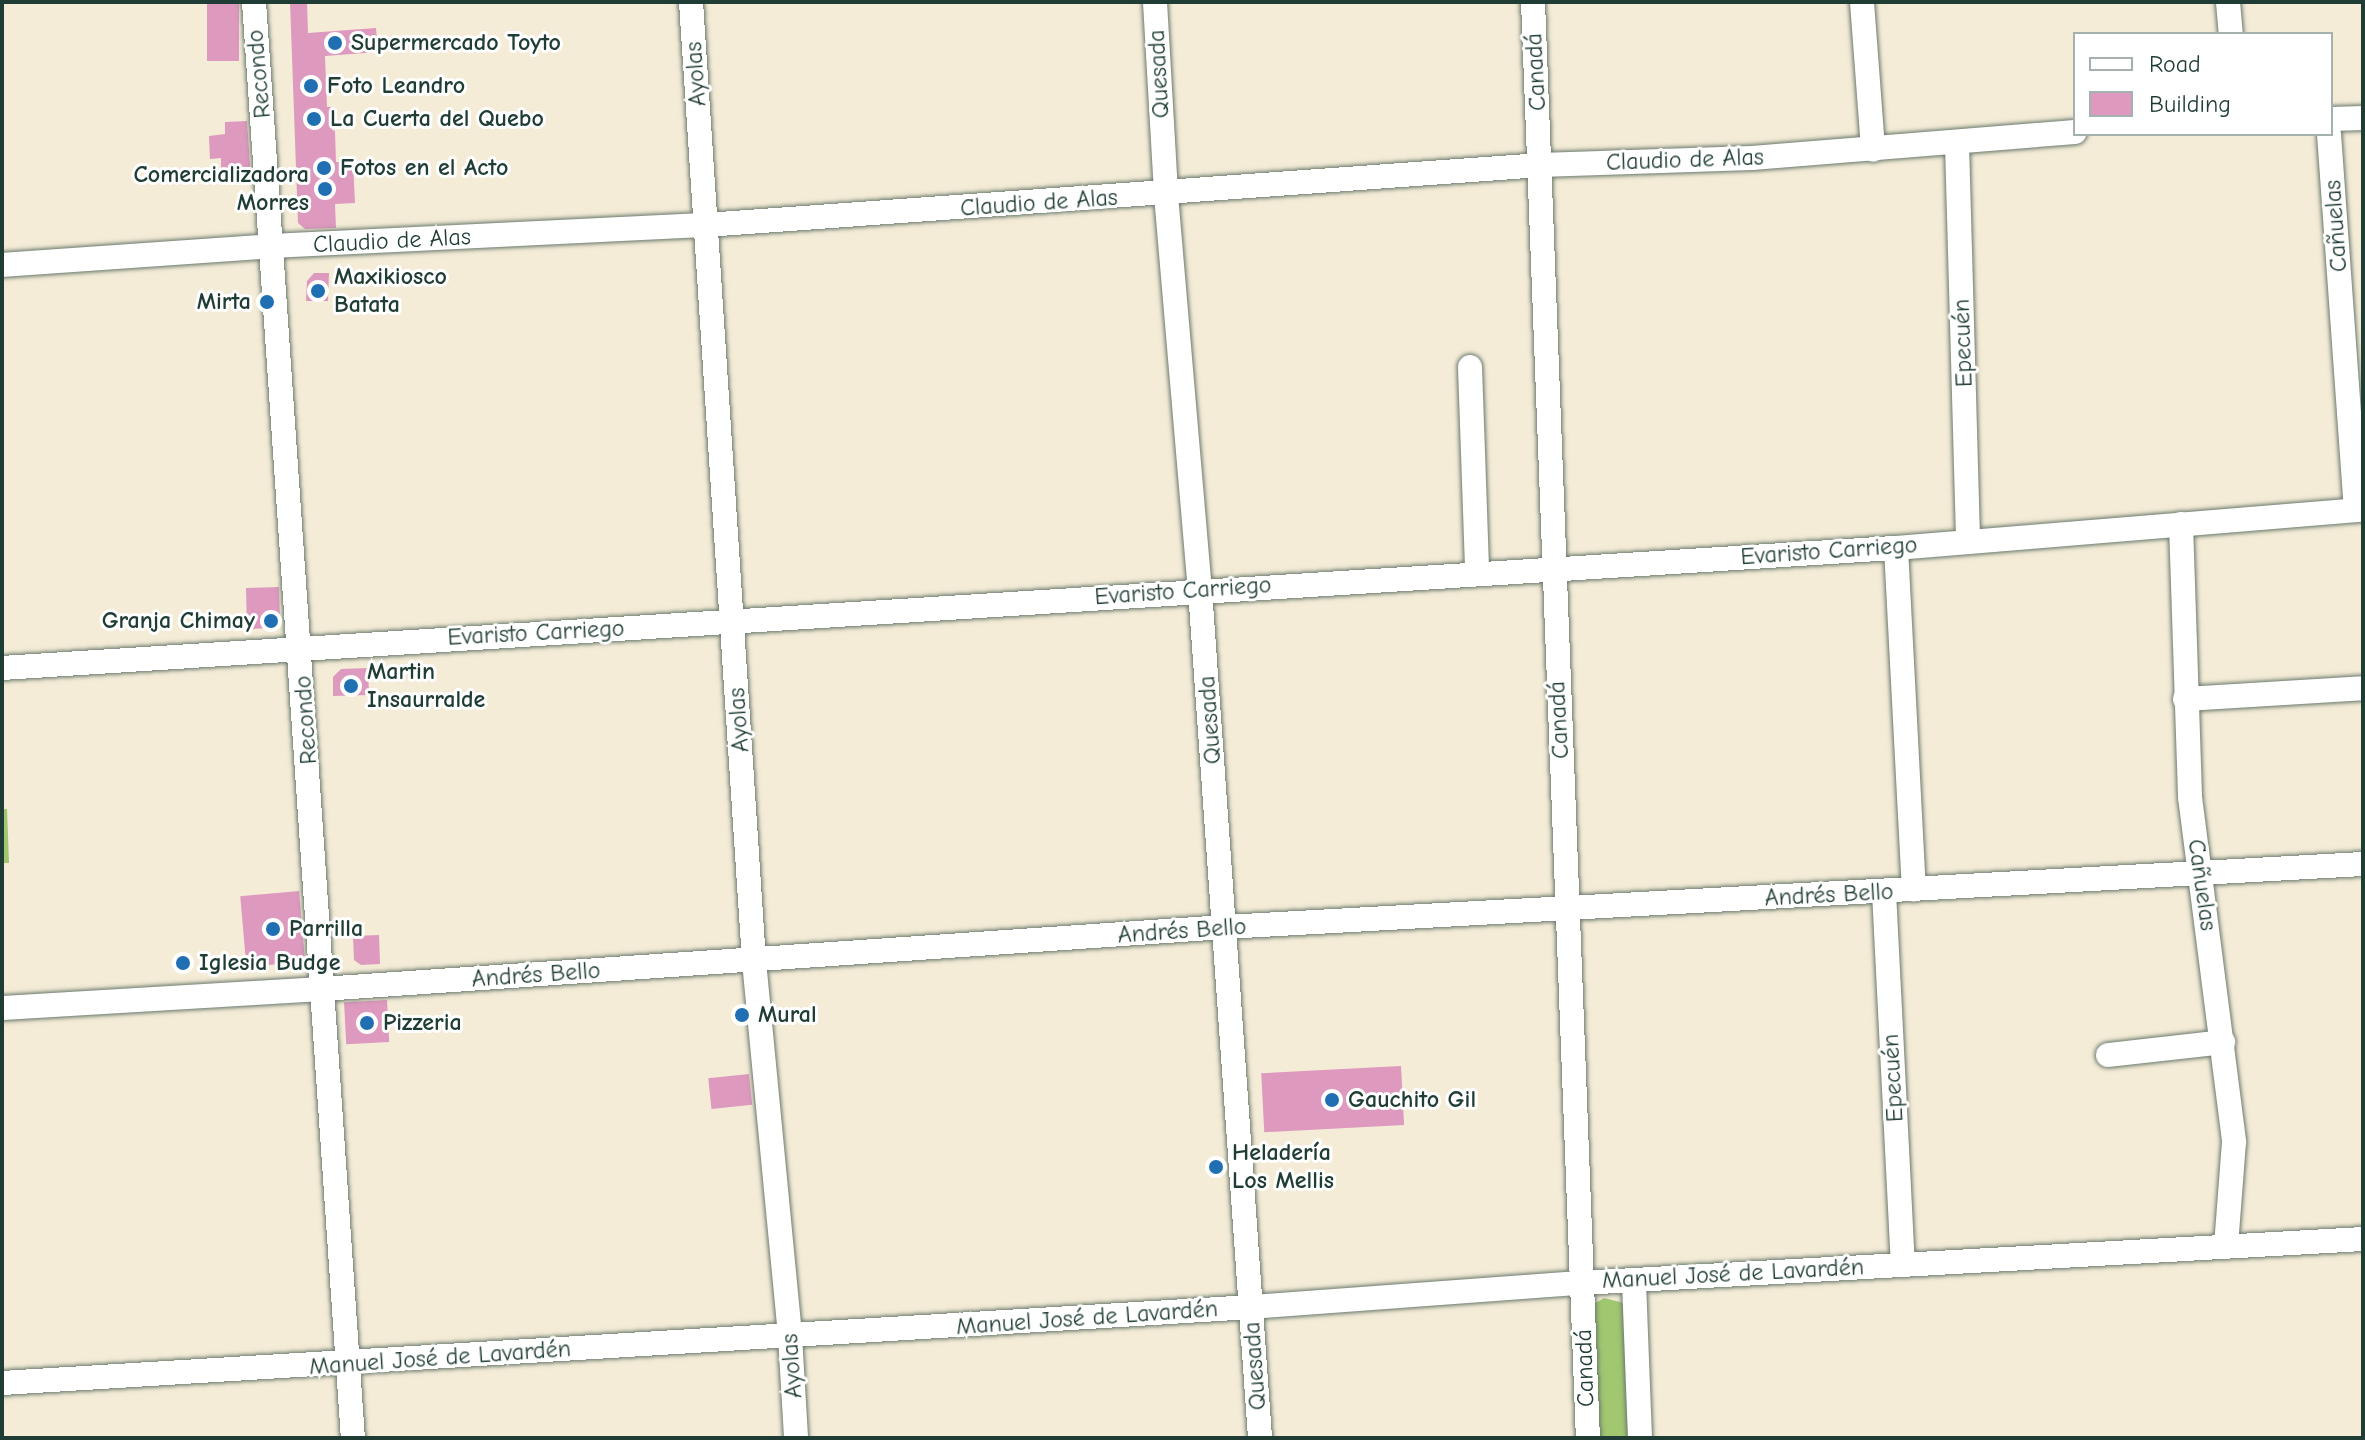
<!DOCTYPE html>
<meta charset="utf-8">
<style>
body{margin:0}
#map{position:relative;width:2365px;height:1440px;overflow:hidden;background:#f4ecd7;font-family:"Comic Neue",sans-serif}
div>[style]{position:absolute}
.green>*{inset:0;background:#a1c771}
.building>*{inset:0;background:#dd99be;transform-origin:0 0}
.roads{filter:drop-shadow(0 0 2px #6a7a6d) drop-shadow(0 0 2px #6a7a6d)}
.minor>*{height:24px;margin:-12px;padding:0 12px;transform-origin:12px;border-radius:12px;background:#fff}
.dots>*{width:22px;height:22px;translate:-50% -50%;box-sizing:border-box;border:4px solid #fff;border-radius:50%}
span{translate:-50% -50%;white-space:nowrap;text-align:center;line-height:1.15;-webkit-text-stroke:6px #fff;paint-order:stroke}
.poi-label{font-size:24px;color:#1f3d34;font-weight:700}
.left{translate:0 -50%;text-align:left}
.right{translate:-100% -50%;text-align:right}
.street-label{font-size:24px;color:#1f3d34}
.frame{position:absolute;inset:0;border:4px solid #1f3d34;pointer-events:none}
.legend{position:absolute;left:2073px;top:32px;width:260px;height:104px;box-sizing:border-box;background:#fff;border:2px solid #a5b1ae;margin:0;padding:10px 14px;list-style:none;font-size:24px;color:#1f3d34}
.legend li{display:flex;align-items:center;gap:16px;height:40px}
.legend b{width:40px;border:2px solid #a5b1ae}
</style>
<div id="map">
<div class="green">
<div style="clip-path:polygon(2px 809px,7px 809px,9px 863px,2px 863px)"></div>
<div style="clip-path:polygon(1604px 1298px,1624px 1303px,1631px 1438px,1599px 1438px,1594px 1304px)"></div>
</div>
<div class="building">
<div style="left:207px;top:2px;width:32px;height:59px"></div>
<div style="clip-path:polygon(290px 2px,307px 2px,308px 33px,376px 28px,378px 52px,325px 56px,327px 107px,331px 107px,332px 130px,335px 131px,336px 162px,353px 162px,355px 203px,335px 204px,336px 228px,305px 229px,298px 223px)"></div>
<div style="clip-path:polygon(247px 121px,251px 180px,221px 181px,221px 158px,210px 159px,209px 136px,225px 134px,225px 122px)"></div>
<div style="clip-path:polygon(314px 273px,329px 273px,328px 301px,306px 301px,307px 281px)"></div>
<div style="clip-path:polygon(279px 587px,280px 620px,273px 628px,247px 629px,246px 588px)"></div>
<div style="clip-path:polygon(368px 668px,369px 695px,333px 696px,333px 677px,341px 669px)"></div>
<div style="left:299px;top:891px;width:71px;height:59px;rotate:85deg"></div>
<div style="clip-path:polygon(379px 935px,380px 964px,361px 965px,354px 960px,353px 936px)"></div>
<div style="left:387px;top:1000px;width:42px;height:43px;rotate:87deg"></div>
<div style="left:1401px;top:1066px;width:59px;height:140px;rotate:87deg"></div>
<div style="left:749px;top:1074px;width:31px;height:41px;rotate:84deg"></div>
</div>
<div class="roads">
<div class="minor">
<div style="left:254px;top:2px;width:1439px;rotate:86.06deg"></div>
<div style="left:691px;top:2px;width:961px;rotate:86.24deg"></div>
<div style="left:754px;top:961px;width:377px;rotate:84.5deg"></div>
<div style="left:790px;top:1336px;width:102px;rotate:86.6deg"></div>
<div style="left:1155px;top:2px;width:193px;rotate:86.7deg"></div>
<div style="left:1166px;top:195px;width:396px;rotate:85.1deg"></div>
<div style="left:1200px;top:590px;width:850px;rotate:85.95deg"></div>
<div style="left:1533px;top:2px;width:1437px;rotate:87.81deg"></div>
<div style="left:1862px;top:2px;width:148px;rotate:85.7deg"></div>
<div style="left:2228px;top:2px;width:32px;rotate:85deg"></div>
<div style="left:2331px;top:119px;width:32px;rotate:-2deg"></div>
<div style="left:2329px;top:134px;width:377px;rotate:85.9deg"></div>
<div style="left:1957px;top:144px;width:398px;rotate:88.4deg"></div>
<div style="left:2px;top:265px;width:272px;rotate:-4deg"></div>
<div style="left:273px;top:246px;width:434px;rotate:-2.8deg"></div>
<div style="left:706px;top:225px;width:836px;rotate:-4.11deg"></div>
<div style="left:1540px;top:165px;width:212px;rotate:-1.9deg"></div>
<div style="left:1752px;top:158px;width:324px;rotate:-4.6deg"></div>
<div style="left:1470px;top:367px;width:205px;rotate:88deg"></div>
<div style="left:2181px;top:524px;width:273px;rotate:88.1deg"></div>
<div style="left:2190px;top:797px;width:348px;rotate:82.7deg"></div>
<div style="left:2234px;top:1142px;width:103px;rotate:94.4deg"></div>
<div style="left:1896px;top:548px;width:342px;rotate:87deg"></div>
<div style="left:2px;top:668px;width:1898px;rotate:-3.63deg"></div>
<div style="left:1896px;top:548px;width:469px;rotate:-4.7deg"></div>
<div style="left:2185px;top:699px;width:178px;rotate:-3.5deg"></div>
<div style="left:1884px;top:892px;width:372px;rotate:87.1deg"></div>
<div style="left:2px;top:1008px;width:321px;rotate:-3.4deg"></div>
<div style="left:322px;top:989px;width:905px;rotate:-3.93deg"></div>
<div style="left:1225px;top:927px;width:1140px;rotate:-3.17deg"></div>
<div style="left:2108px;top:1055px;width:116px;rotate:-6.4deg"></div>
<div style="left:1634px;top:1282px;width:156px;rotate:87.8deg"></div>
<div style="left:2px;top:1383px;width:1251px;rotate:-3.48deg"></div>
<div style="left:1251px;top:1307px;width:331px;rotate:-4.2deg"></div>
<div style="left:1581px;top:1283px;width:783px;rotate:-3.22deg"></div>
</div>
</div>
<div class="dots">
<div style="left:335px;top:43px;background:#1f6fb2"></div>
<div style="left:311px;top:86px;background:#1f6fb2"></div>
<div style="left:314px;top:119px;background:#1f6fb2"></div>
<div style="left:324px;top:168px;background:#1f6fb2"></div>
<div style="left:325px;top:189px;background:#1f6fb2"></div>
<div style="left:318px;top:291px;background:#1f6fb2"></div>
<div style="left:267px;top:302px;background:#1f6fb2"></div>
<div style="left:271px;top:621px;background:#1f6fb2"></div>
<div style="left:351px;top:686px;background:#1f6fb2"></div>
<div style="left:273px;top:929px;background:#1f6fb2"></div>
<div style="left:183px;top:963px;background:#1f6fb2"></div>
<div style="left:742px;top:1015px;background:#1f6fb2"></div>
<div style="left:367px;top:1023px;background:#1f6fb2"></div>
<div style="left:1332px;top:1100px;background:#1f6fb2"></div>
<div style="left:1216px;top:1167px;background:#1f6fb2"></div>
</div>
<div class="poi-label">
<span class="left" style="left:351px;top:43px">Supermercado Toyto</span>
<span class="left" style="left:327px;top:86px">Foto Leandro</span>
<span class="left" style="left:330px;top:119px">La Cuerta del Quebo</span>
<span class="left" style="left:340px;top:168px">Fotos en el Acto</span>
<span class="right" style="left:309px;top:189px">Comercializadora<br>Morres</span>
<span class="left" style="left:334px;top:291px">Maxikiosco<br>Batata</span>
<span class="right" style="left:251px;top:302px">Mirta</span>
<span class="right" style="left:255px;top:621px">Granja Chimay</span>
<span class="left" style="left:367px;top:686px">Martin<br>Insaurralde</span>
<span class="left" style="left:289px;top:929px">Parrilla</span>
<span class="left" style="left:199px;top:963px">Iglesia Budge</span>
<span class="left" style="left:758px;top:1015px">Mural</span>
<span class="left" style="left:383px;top:1023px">Pizzeria</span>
<span class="left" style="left:1348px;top:1100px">Gauchito Gil</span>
<span class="left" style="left:1232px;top:1167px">Heladería<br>Los Mellis</span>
</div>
<div class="street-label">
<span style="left:1536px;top:72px;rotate:-93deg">Canadá</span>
<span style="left:259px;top:74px;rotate:-95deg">Recondo</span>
<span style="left:696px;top:74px;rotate:-94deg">Ayolas</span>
<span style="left:1159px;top:74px;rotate:-93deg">Quesada</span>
<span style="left:1685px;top:160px;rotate:-2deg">Claudio de Alas</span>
<span style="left:1039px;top:203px;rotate:-4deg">Claudio de Alas</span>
<span style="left:2336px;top:226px;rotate:-94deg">Cañuelas</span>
<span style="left:392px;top:241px;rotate:-3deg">Claudio de Alas</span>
<span style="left:1963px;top:343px;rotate:-92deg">Epecuén</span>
<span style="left:1829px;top:551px;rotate:-4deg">Evaristo Carriego</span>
<span style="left:1183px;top:591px;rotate:-4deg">Evaristo Carriego</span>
<span style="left:536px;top:633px;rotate:-3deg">Evaristo Carriego</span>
<span style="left:306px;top:720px;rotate:-94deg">Recondo</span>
<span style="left:739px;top:720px;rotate:-94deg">Ayolas</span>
<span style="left:1210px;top:720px;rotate:-94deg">Quesada</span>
<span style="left:1559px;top:720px;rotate:-93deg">Canadá</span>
<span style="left:2202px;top:885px;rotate:82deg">Cañuelas</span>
<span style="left:1829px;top:895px;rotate:-3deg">Andrés Bello</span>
<span style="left:1182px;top:931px;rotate:-4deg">Andrés Bello</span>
<span style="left:536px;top:975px;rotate:-4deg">Andrés Bello</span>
<span style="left:1893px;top:1078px;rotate:-93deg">Epecuén</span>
<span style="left:1733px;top:1274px;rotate:-3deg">Manuel José de Lavardén</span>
<span style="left:1087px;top:1318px;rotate:-4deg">Manuel José de Lavardén</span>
<span style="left:440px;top:1358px;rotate:-4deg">Manuel José de Lavardén</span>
<span style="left:792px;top:1366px;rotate:-94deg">Ayolas</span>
<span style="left:1255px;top:1366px;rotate:-94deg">Quesada</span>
<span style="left:1585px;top:1368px;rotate:-92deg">Canadá</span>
</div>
<div class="frame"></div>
<ul class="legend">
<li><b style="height:10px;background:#fff"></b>Road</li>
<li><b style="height:22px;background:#dd99be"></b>Building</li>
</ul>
</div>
